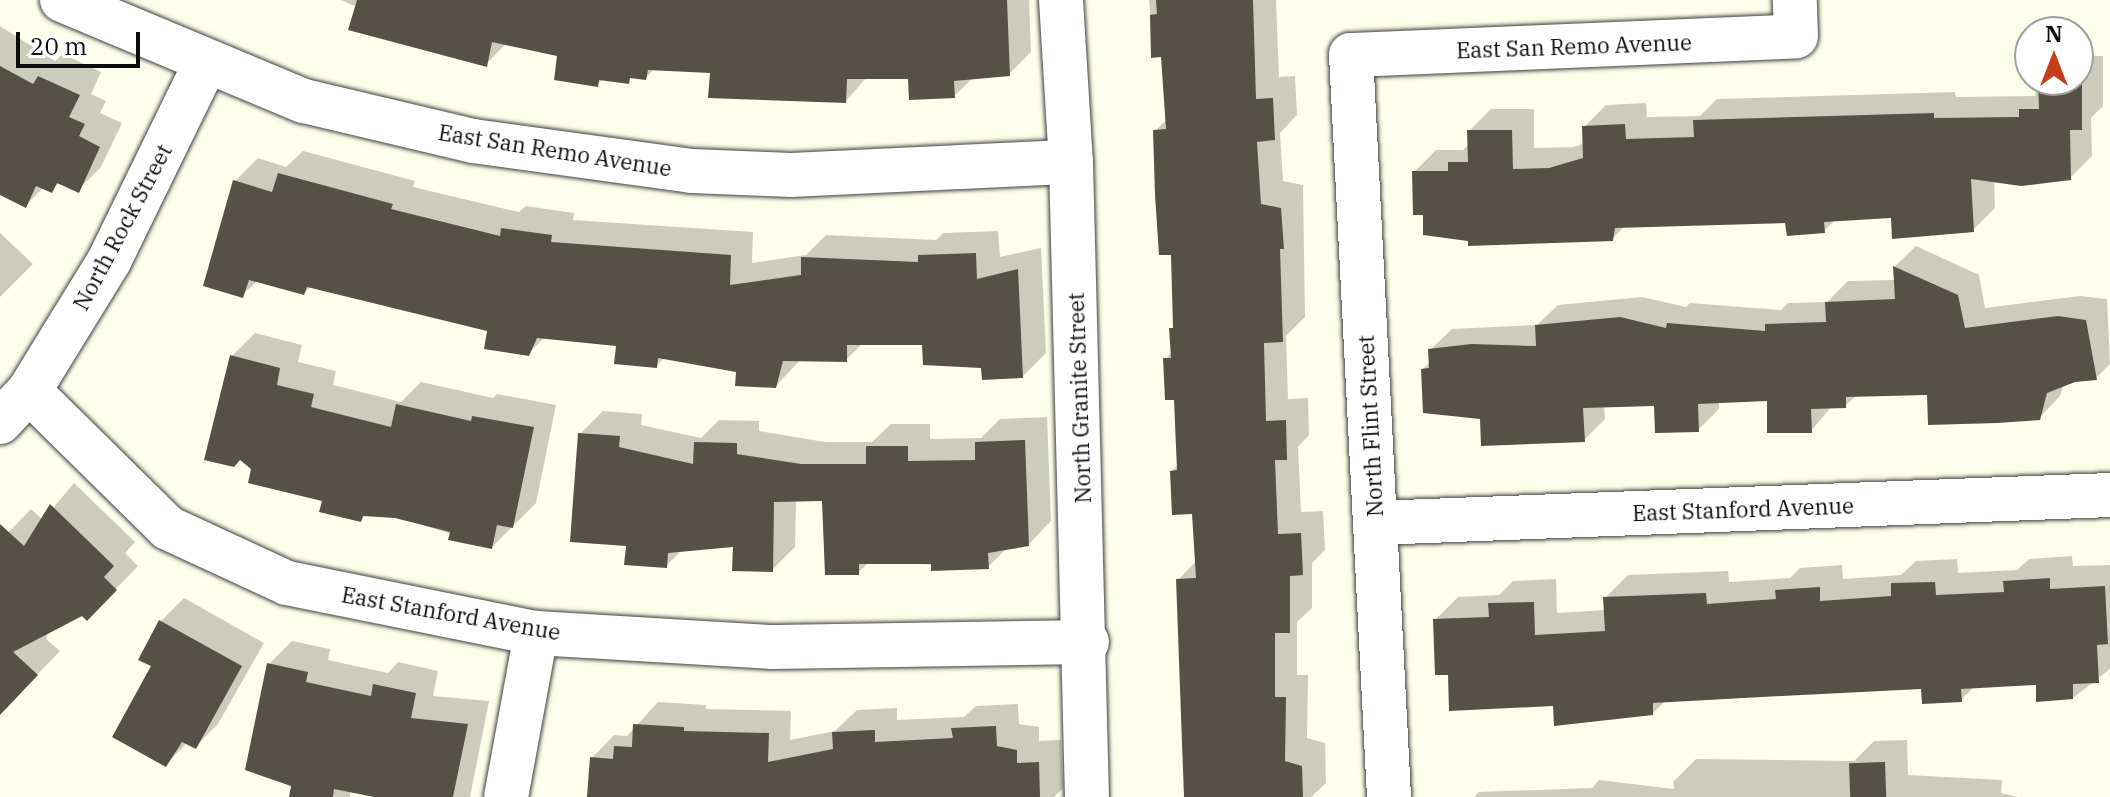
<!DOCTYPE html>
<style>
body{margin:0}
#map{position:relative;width:2110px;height:797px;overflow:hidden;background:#feffeb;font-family:"IBM Plex Serif",serif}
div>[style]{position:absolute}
.shadow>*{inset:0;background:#0003}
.building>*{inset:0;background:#565147;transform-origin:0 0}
.roads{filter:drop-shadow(0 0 2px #3f3f3f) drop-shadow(0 0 2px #3f3f3f)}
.street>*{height:44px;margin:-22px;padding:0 22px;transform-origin:22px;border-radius:22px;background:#fff}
span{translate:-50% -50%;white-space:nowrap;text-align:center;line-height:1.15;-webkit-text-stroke:8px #fff;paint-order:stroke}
.street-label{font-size:22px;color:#0c0c0c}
.north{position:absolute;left:2014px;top:16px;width:80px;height:80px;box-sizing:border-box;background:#fff;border:2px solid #9e9e9e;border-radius:50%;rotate:0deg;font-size:22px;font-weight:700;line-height:32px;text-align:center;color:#0c0c0c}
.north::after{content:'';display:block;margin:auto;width:28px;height:36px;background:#c73d19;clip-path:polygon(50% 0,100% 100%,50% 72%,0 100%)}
.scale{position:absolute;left:16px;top:32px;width:124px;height:36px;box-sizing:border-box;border:4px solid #0c0c0c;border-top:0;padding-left:10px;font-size:24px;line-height:28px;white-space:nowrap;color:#0c0c0c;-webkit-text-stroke:6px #fff;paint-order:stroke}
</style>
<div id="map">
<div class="shadow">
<div style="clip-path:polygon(341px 0,1029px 0,1031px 52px,1009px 74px,974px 77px,954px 96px,910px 77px,867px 77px,846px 101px,712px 71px,654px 69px,646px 78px,604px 78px,598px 84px,560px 54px,507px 43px,486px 64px)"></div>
<div style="clip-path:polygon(1149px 0,1276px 0,1279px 77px,1295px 76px,1297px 115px,1280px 133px,1283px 181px,1303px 185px,1305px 317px,1286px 336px,1288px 399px,1308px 398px,1309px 435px,1298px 447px,1301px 512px,1323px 511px,1325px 550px,1312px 563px,1312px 608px,1297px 622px,1297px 675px,1308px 675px,1307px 738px,1325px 743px,1326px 783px,1311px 797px,1186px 797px,1178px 580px,1197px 560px,1194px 512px,1172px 471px,1179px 464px,1175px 398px,1166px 359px,1172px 352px,1175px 325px,1173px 253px,1155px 131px,1167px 119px,1163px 55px,1153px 56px)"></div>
<div style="clip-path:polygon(0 26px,55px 61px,63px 54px,101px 72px,91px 94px,106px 101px,100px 113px,122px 123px,101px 167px,78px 190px,60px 182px,52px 190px,44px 187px,26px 205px,0 193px)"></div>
<div style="clip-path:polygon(2078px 56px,2103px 56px,2103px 106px,2091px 118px,2092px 156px,2070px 178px,1994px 180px,1995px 208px,1973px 230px,1893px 216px,1836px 219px,1824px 231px,1787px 221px,1625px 226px,1612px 239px,1470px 239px,1425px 213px,1414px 172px,1436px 150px,1463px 150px,1469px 144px,1469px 131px,1491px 109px,1534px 109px,1534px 148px,1573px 147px,1585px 143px,1584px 127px,1606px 105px,1646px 103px,1647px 117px,1700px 116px,1717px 99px,1955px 92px,1956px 97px,2035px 96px,2040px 80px,2078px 80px)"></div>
<div style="clip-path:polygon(303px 151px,415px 181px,413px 187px,519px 212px,526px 206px,574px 213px,573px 220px,753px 232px,752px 263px,806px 255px,826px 235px,936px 240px,943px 233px,998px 231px,1000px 257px,1041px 248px,1046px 353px,1023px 376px,924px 343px,863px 343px,846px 360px,800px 360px,776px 386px,738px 370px,665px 357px,656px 366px,618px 344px,545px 337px,528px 354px,489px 329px,311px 286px,304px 293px,258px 280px,242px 295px,235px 181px,258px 158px,286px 167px)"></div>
<div style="clip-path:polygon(0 233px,33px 264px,0 297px)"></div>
<div style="clip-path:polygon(1916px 246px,1979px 275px,1985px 308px,2080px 296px,2107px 299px,2110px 364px,2096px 378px,2064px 384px,2060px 396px,2039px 418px,1928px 393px,1857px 395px,1845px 406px,1832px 406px,1811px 431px,1769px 399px,1719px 401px,1719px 409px,1698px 430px,1656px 404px,1604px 406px,1605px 419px,1584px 440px,1482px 417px,1423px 369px,1431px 361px,1430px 350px,1452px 329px,1537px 325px,1558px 305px,1642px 297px,1686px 307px,1690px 303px,1781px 310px,1788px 303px,1827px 302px,1848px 281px,1896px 280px,1895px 266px)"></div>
<div style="clip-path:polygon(255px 333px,302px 345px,298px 362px,336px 371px,333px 385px,401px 402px,421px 382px,493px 398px,497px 394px,556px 405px,536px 503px,492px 547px,395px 516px,366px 515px,360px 520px,253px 468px,232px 356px)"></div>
<div style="clip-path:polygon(603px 411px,642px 414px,641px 425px,701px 438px,719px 420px,759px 421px,759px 431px,825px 442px,872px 442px,891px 424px,930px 424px,930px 439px,981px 438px,1000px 419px,1047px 417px,1051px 521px,1028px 545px,1007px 548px,988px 567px,869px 562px,858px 573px,824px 499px,796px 500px,795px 547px,772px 570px,735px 544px,683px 549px,666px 566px,628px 544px,580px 434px)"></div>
<div style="clip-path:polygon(74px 483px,135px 542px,125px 553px,138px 566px,110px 595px,49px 630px,46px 639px,60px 651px,32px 680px,0 694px,0 541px,31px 509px,43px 520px)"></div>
<div style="clip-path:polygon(2072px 556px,2073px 566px,2110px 565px,2110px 669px,2073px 698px,2038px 683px,1975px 686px,1961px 700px,1923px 687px,1666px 700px,1653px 713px,1555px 704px,1449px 673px,1435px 620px,1458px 597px,1499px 595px,1513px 581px,1556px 579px,1557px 613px,1606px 610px,1605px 598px,1628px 575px,1728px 571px,1729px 582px,1790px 578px,1800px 568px,1842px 565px,1843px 579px,1901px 575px,1916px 561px,1957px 559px,1958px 573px,2017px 570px,2029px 559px)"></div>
<div style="clip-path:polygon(184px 598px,264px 643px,218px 724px,195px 747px,187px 743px,165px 765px,154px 666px,161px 621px)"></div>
<div style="clip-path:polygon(292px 641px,330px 649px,328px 660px,388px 673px,398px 662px,438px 671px,433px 696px,489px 701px,470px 797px,384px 797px,351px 790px,350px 797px,291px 797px,294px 785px,269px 664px)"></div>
<div style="clip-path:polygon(658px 702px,706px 705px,706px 709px,791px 711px,790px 740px,835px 731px,857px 710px,897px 708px,897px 720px,964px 717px,976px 706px,1018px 704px,1019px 724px,1039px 727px,1039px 741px,1061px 740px,1063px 788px,1054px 797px,589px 797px,592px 758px,614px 735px,627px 736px)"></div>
<div style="clip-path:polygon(1907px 740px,1908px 775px,2002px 780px,2001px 793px,2018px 797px,1474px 797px,1479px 792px,1592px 788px,1599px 780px,1674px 789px,1673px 782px,1696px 759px,1854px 761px,1874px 741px)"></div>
</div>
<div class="building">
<div style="clip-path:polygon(357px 0,1007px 0,1010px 76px,954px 81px,955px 98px,909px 100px,908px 79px,847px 79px,846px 103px,708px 98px,710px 73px,648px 70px,646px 80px,630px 78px,629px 84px,599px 80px,598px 87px,554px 80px,557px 56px,492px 42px,487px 67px,348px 30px)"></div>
<div style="clip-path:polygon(1156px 0,1253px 0,1256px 99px,1273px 98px,1275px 140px,1257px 142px,1261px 204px,1281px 208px,1284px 249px,1280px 249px,1283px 342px,1264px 343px,1266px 421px,1286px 420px,1287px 460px,1275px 460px,1278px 534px,1301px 533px,1303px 575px,1290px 576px,1290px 633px,1275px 633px,1275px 697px,1286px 697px,1285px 761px,1302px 766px,1303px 797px,1184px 797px,1176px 579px,1196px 578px,1192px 514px,1172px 515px,1170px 471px,1177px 470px,1174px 400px,1165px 400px,1163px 358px,1171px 358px,1169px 328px,1173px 328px,1171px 255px,1159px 255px,1155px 195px,1153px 130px,1166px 129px,1161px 57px,1151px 58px,1150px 15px,1157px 14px)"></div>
<div style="clip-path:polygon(0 66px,33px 84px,38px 76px,80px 95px,69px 117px,85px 124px,79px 136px,100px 147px,79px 193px,57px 183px,52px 193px,36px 186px,26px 208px,0 195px)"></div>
<div style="clip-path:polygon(2038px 80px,2082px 80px,2082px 130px,2070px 130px,2071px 180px,2021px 186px,1971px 179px,1974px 232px,1892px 239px,1891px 218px,1824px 222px,1825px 233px,1787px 236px,1785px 223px,1615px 228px,1613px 241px,1468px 246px,1468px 241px,1423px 235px,1423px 215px,1413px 215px,1412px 171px,1448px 171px,1448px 162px,1468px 162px,1467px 130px,1512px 130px,1513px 169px,1549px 168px,1583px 158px,1582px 126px,1625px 124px,1626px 139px,1694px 137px,1693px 120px,1934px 113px,1934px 118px,2019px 117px,2019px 109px,2039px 109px)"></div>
<div style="clip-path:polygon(278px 173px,393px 204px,391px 209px,500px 236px,501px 228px,552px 235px,551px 242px,731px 255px,730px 285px,801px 275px,801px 257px,918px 262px,918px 255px,976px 253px,977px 279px,1018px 269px,1023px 378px,982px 380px,981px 368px,923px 365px,922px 345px,847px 345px,847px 362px,783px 361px,776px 388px,735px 386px,736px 372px,658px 358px,657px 368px,614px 364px,616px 346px,537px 338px,529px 356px,484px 349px,487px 331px,307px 287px,304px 295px,249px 280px,243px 298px,203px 286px,233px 180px,272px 192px)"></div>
<div style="clip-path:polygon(1893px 266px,1958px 295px,1965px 328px,2058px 316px,2086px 320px,2097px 380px,2075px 382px,2047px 393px,2040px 420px,1997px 423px,1928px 425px,1927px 395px,1846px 397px,1846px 408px,1811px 409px,1812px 433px,1767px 433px,1767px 401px,1698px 404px,1699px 432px,1655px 433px,1654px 406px,1583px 408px,1585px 442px,1481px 446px,1480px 419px,1423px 413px,1421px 369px,1429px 368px,1428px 349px,1471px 344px,1536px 346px,1535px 325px,1620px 317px,1666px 328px,1667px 323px,1765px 331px,1765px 324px,1826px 322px,1825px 302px,1895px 299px)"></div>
<div style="clip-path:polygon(230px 355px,280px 368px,277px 385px,314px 394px,311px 407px,391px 427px,396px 404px,471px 421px,472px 416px,534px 427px,513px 528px,497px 525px,492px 549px,448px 540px,450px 532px,395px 518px,363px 516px,361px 522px,319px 512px,322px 501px,248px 483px,251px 469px,240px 460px,234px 467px,204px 460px)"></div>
<div style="clip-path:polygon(578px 433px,620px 436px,619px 447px,693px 464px,694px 442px,737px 443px,737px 454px,801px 464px,866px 464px,866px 446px,908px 446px,908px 461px,975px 460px,975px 442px,1025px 440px,1029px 546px,988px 553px,989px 569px,931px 571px,931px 564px,859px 564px,859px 575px,825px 575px,822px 501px,774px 502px,773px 572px,732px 571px,733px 547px,668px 553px,667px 568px,624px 565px,626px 546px,570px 542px)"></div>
<div style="clip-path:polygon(50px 504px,114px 566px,104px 577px,117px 590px,87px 621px,82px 616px,13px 652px,38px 675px,0 715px,0 524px,24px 546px)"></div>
<div style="clip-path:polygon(2050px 578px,2050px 589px,2105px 586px,2108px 644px,2097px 645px,2099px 683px,2073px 684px,2073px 699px,2036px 702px,2036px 685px,1961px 689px,1962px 702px,1922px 704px,1921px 689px,1782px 696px,1653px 703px,1653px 715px,1554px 726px,1553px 706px,1449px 711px,1448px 675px,1435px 675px,1433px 619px,1489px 617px,1488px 603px,1534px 602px,1535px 635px,1605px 631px,1603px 597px,1706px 593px,1707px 604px,1776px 599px,1775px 590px,1820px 587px,1820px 601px,1891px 596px,1891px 583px,1935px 582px,1936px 595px,2004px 592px,2003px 581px)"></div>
<div style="clip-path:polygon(159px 620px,242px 666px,196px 749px,182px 742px,166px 767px,112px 737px,151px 666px,138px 660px)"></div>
<div style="clip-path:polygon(267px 663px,308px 672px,306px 682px,371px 696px,373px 684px,416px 693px,411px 718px,468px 724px,453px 797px,374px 797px,334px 789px,333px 797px,289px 797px,291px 786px,245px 770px)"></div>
<div style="clip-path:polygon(633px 724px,684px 727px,684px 731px,769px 733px,768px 762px,833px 749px,832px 732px,875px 730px,875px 742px,953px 738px,951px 728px,996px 726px,997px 746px,1017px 750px,1017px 763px,1039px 762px,1040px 797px,587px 797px,590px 757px,613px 759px,614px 746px,632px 747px)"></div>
<div style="left:1885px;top:762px;width:35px;height:36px;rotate:88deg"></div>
</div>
<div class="roads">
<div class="street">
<div style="left:62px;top:0;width:262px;rotate:22.7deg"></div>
<div style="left:304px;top:101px;width:174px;rotate:13.3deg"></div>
<div style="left:473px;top:141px;width:221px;rotate:7.8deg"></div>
<div style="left:692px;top:171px;width:99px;rotate:2.3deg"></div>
<div style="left:791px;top:175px;width:280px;rotate:-2.7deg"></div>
<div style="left:1061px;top:0;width:162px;rotate:86.5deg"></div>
<div style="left:1071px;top:162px;width:635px;rotate:88.56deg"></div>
<div style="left:29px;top:391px;width:195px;rotate:44.6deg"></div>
<div style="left:168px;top:528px;width:131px;rotate:24.8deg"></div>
<div style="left:287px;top:583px;width:254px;rotate:11.4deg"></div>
<div style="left:536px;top:633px;width:238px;rotate:3.4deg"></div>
<div style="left:774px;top:647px;width:313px;rotate:-0.9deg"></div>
<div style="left:0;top:422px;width:42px;rotate:-46.9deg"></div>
<div style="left:29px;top:391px;width:153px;rotate:-58.4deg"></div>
<div style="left:109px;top:261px;width:219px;rotate:-64deg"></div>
<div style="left:1375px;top:523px;width:736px;rotate:-2.18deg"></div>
<div style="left:506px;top:797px;width:167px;rotate:-79.6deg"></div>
<div style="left:1389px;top:797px;width:743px;rotate:-92.93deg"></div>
<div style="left:1351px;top:55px;width:445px;rotate:-2.4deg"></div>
<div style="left:1796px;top:36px;width:36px;rotate:-92deg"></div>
</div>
</div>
<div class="street-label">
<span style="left:1574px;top:46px;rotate:-2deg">East San Remo Avenue</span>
<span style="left:555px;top:150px;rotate:9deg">East San Remo Avenue</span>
<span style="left:122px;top:227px;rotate:-62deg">North Rock Street</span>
<span style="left:1079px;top:398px;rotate:-92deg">North Granite Street</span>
<span style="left:1370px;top:426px;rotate:-93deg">North Flint Street</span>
<span style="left:1743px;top:509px;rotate:-2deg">East Stanford Avenue</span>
<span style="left:451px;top:613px;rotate:10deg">East Stanford Avenue</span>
</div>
<div class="north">N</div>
<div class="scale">20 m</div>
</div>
